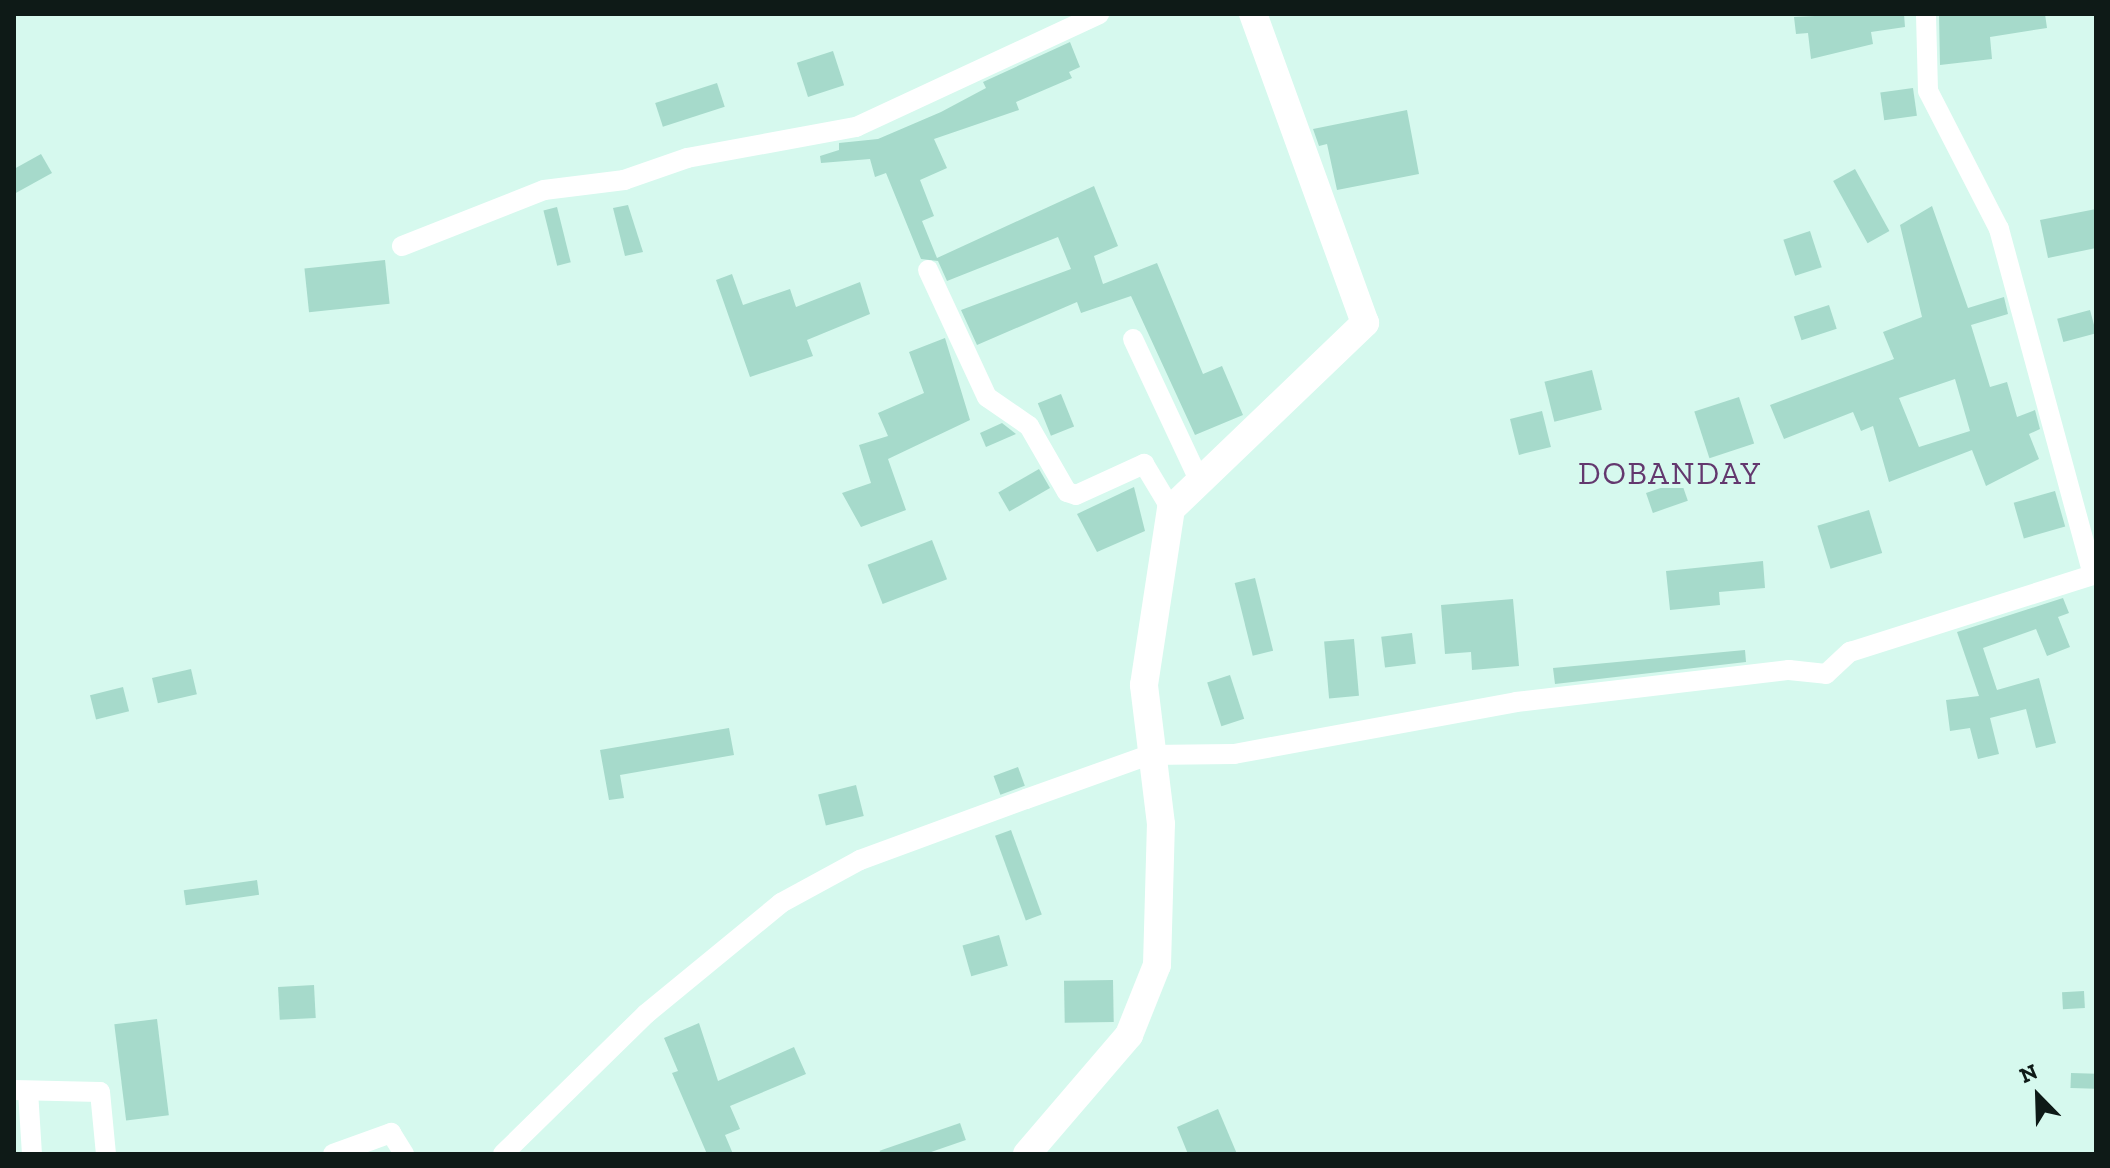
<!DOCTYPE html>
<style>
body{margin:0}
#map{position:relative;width:2110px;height:1168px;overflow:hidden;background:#d6f9ee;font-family:"Zilla Slab",serif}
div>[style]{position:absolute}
.building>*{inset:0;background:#a6dacb;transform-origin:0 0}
.street>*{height:20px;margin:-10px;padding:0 10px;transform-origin:10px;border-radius:10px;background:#fff}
.secondary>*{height:28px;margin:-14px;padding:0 14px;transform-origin:14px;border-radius:14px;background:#fff}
span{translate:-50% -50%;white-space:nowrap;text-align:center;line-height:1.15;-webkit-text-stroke:8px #d6f9ee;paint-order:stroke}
.quarter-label{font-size:32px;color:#63386e;letter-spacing:2px}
.frame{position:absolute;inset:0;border:16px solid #0e1a17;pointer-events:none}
.north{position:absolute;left:1998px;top:1056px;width:80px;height:80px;-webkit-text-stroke:6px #d6f9ee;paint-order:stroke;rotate:337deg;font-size:22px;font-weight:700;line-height:32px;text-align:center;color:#0e1a17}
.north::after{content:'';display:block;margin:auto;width:28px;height:36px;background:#0e1a17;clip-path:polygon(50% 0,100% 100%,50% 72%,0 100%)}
</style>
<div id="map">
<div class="building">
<div style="clip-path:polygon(1857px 14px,1904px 14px,1905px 27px,1871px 32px,1873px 44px,1811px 59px,1808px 33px,1796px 34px,1794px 17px)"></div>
<div style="clip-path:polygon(1939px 14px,2045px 14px,2047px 28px,1990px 37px,1992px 59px,1940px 65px)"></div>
<div style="clip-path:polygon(1070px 42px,1080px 67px,1069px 72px,1072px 78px,1016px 102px,1019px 110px,934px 139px,947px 168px,920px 180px,934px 216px,922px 221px,937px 258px,1094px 186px,1118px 246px,1094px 256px,1103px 284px,1157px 263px,1203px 374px,1222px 366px,1243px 415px,1195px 435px,1131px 296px,1081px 313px,1077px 302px,977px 345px,961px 310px,1071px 269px,1058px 237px,947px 281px,938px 261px,921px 259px,886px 173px,875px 177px,870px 159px,821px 163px,820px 156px,839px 150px,839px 143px,878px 139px,941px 112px,986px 88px,983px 82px)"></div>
<div style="left:833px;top:51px;width:36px;height:38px;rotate:72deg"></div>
<div style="left:717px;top:83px;width:25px;height:65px;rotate:72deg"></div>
<div style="left:1913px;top:88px;width:28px;height:33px;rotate:82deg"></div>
<div style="clip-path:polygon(1407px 110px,1419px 174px,1337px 190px,1327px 144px,1319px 146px,1313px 129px)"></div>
<div style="clip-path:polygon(41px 154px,52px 173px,14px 194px,14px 169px)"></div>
<div style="left:1855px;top:169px;width:71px;height:25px;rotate:61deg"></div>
<div style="clip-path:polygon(628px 205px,643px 252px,625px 256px,613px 208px)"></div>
<div style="clip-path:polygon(evenodd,1932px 206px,1968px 308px,2004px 297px,2008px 314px,1971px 325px,1990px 387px,2007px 382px,2017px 417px,2035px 410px,2040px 429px,2029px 434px,2039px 459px,1986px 486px,1972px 450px,1889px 482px,1873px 426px,1861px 431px,1853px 412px,1784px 439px,1770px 405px,1894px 359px,1883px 332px,1922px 317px,1900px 225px,1932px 206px,1955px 379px,1970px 431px,1919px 447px,1899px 398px,1955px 379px)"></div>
<div style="left:557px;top:207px;width:57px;height:14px;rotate:76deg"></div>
<div style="clip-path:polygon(2096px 209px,2096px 248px,2048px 258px,2040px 220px)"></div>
<div style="left:1810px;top:231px;width:38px;height:28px;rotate:72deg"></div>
<div style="left:385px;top:260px;width:44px;height:81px;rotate:84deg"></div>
<div style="clip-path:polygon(732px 274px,743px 305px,790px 289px,796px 307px,860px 282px,870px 314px,807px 340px,813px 356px,750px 377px,716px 280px)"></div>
<div style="left:1829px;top:305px;width:25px;height:37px;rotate:72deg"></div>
<div style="left:2090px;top:310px;width:24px;height:34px;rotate:75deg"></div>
<div style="clip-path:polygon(945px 338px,970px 420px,888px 459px,906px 510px,861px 527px,842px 493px,871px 483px,859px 445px,888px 436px,878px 413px,924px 393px,909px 352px)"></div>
<div style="left:1592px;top:370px;width:41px;height:49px;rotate:76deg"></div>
<div style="left:1061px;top:394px;width:35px;height:25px;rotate:68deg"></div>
<div style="left:1739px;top:397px;width:49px;height:47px;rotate:72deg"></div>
<div style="left:1542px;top:411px;width:37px;height:33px;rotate:76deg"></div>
<div style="clip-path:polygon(1002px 423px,1016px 434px,986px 447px,980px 433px)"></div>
<div style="left:1039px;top:469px;width:22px;height:47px;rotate:60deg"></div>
<div style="left:1681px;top:481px;width:21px;height:37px;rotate:71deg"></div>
<div style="clip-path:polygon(1134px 487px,1145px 531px,1097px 552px,1077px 514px)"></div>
<div style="left:2055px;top:491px;width:37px;height:43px;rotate:74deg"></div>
<div style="left:1869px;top:510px;width:45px;height:54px;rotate:73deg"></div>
<div style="left:932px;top:540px;width:42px;height:69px;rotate:69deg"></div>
<div style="clip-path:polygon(1763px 561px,1765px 588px,1719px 592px,1720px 605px,1670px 610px,1666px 571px)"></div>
<div style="left:1255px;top:578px;width:75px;height:21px;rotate:76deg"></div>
<div style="clip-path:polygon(2063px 598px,2069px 613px,2058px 617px,2070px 647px,2047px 656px,2036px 629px,1983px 648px,1997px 690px,2039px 678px,2056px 743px,2036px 748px,2026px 709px,1990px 718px,1999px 754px,1978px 759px,1970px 728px,1950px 731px,1946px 700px,1979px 696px,1957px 632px)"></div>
<div style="clip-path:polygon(1513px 599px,1519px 666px,1472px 670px,1471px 652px,1445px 654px,1441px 605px)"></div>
<div style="left:1412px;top:633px;width:31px;height:31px;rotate:83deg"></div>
<div style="left:1354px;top:639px;width:57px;height:30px;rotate:85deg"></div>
<div style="clip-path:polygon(1745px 650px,1746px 662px,1555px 684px,1553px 668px)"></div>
<div style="left:191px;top:669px;width:26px;height:40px;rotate:77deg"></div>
<div style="left:1230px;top:675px;width:46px;height:24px;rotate:72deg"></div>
<div style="left:123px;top:687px;width:25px;height:34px;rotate:76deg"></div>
<div style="clip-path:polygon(729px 728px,734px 755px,620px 775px,624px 798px,609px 800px,600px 750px)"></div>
<div style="left:1018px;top:767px;width:20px;height:26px;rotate:70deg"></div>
<div style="left:856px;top:785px;width:32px;height:39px;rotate:76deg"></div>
<div style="left:1011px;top:830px;width:90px;height:17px;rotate:70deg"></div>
<div style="left:257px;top:880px;width:15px;height:74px;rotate:82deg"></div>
<div style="left:999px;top:935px;width:32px;height:38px;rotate:74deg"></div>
<div style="left:1113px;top:980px;width:42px;height:49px;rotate:89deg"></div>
<div style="left:314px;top:985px;width:33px;height:36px;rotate:87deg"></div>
<div style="left:2084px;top:991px;width:17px;height:22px;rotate:87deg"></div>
<div style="left:157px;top:1019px;width:97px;height:43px;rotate:83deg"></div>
<div style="clip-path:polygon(699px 1023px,718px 1081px,794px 1047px,806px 1074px,730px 1106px,740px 1129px,725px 1135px,733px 1154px,707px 1154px,672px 1073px,678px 1071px,664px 1038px)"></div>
<div style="left:2071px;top:1073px;width:25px;height:15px;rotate:2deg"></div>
<div style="clip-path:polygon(1218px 1109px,1237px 1154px,1188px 1154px,1177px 1127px)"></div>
<div style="left:960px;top:1123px;width:18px;height:85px;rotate:71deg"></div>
</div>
<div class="street">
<div style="left:402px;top:246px;width:153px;rotate:-21.5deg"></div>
<div style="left:544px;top:190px;width:81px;rotate:-7.1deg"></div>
<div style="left:624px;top:180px;width:67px;rotate:-19.2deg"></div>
<div style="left:687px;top:158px;width:172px;rotate:-10.4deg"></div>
<div style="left:856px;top:127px;width:268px;rotate:-24.9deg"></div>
<div style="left:928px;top:270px;width:140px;rotate:65.1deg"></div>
<div style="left:987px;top:397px;width:51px;rotate:34.6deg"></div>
<div style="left:1029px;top:426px;width:76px;rotate:60.1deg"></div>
<div style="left:1067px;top:492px;width:9px;rotate:18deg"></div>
<div style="left:1076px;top:495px;width:75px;rotate:-24.5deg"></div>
<div style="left:1144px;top:464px;width:52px;rotate:59deg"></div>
<div style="left:1133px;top:339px;width:153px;rotate:64.9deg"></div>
<div style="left:14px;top:1090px;width:86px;rotate:1.3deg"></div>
<div style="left:100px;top:1092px;width:62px;rotate:84.5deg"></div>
<div style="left:28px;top:1091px;width:63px;rotate:86.4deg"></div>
<div style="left:333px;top:1154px;width:62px;rotate:-19.9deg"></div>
<div style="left:391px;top:1133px;width:25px;rotate:58deg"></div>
<div style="left:503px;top:1154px;width:200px;rotate:-44.4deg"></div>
<div style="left:646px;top:1014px;width:175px;rotate:-39.4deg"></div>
<div style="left:781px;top:903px;width:90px;rotate:-28.6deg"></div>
<div style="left:860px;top:860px;width:177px;rotate:-20.2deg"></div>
<div style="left:1026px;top:799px;width:131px;rotate:-19.7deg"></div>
<div style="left:1149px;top:755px;width:85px;rotate:-0.7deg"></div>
<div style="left:1234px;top:754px;width:287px;rotate:-10.4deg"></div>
<div style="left:1516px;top:702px;width:275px;rotate:-6.7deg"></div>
<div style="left:1789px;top:670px;width:37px;rotate:6deg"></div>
<div style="left:1826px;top:674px;width:33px;rotate:-43deg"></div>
<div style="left:1850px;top:652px;width:255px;rotate:-17.6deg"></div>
<div style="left:2093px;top:575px;width:359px;rotate:-105.2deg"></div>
<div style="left:1999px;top:229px;width:155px;rotate:-117.2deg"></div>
<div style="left:1928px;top:91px;width:77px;rotate:-91.5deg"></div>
</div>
<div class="secondary">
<div style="left:1027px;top:1154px;width:157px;rotate:-49.4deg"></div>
<div style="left:1129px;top:1035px;width:75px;rotate:-68.2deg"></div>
<div style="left:1157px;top:965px;width:141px;rotate:-88.4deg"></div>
<div style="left:1161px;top:824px;width:140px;rotate:-97deg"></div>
<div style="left:1144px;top:685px;width:178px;rotate:-81.3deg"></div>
<div style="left:1171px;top:509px;width:269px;rotate:-43.8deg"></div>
<div style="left:1365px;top:323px;width:329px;rotate:-109.9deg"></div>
</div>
<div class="quarter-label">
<span style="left:1670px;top:473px">DOBANDAY</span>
</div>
<div class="frame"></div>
<div class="north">N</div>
</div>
